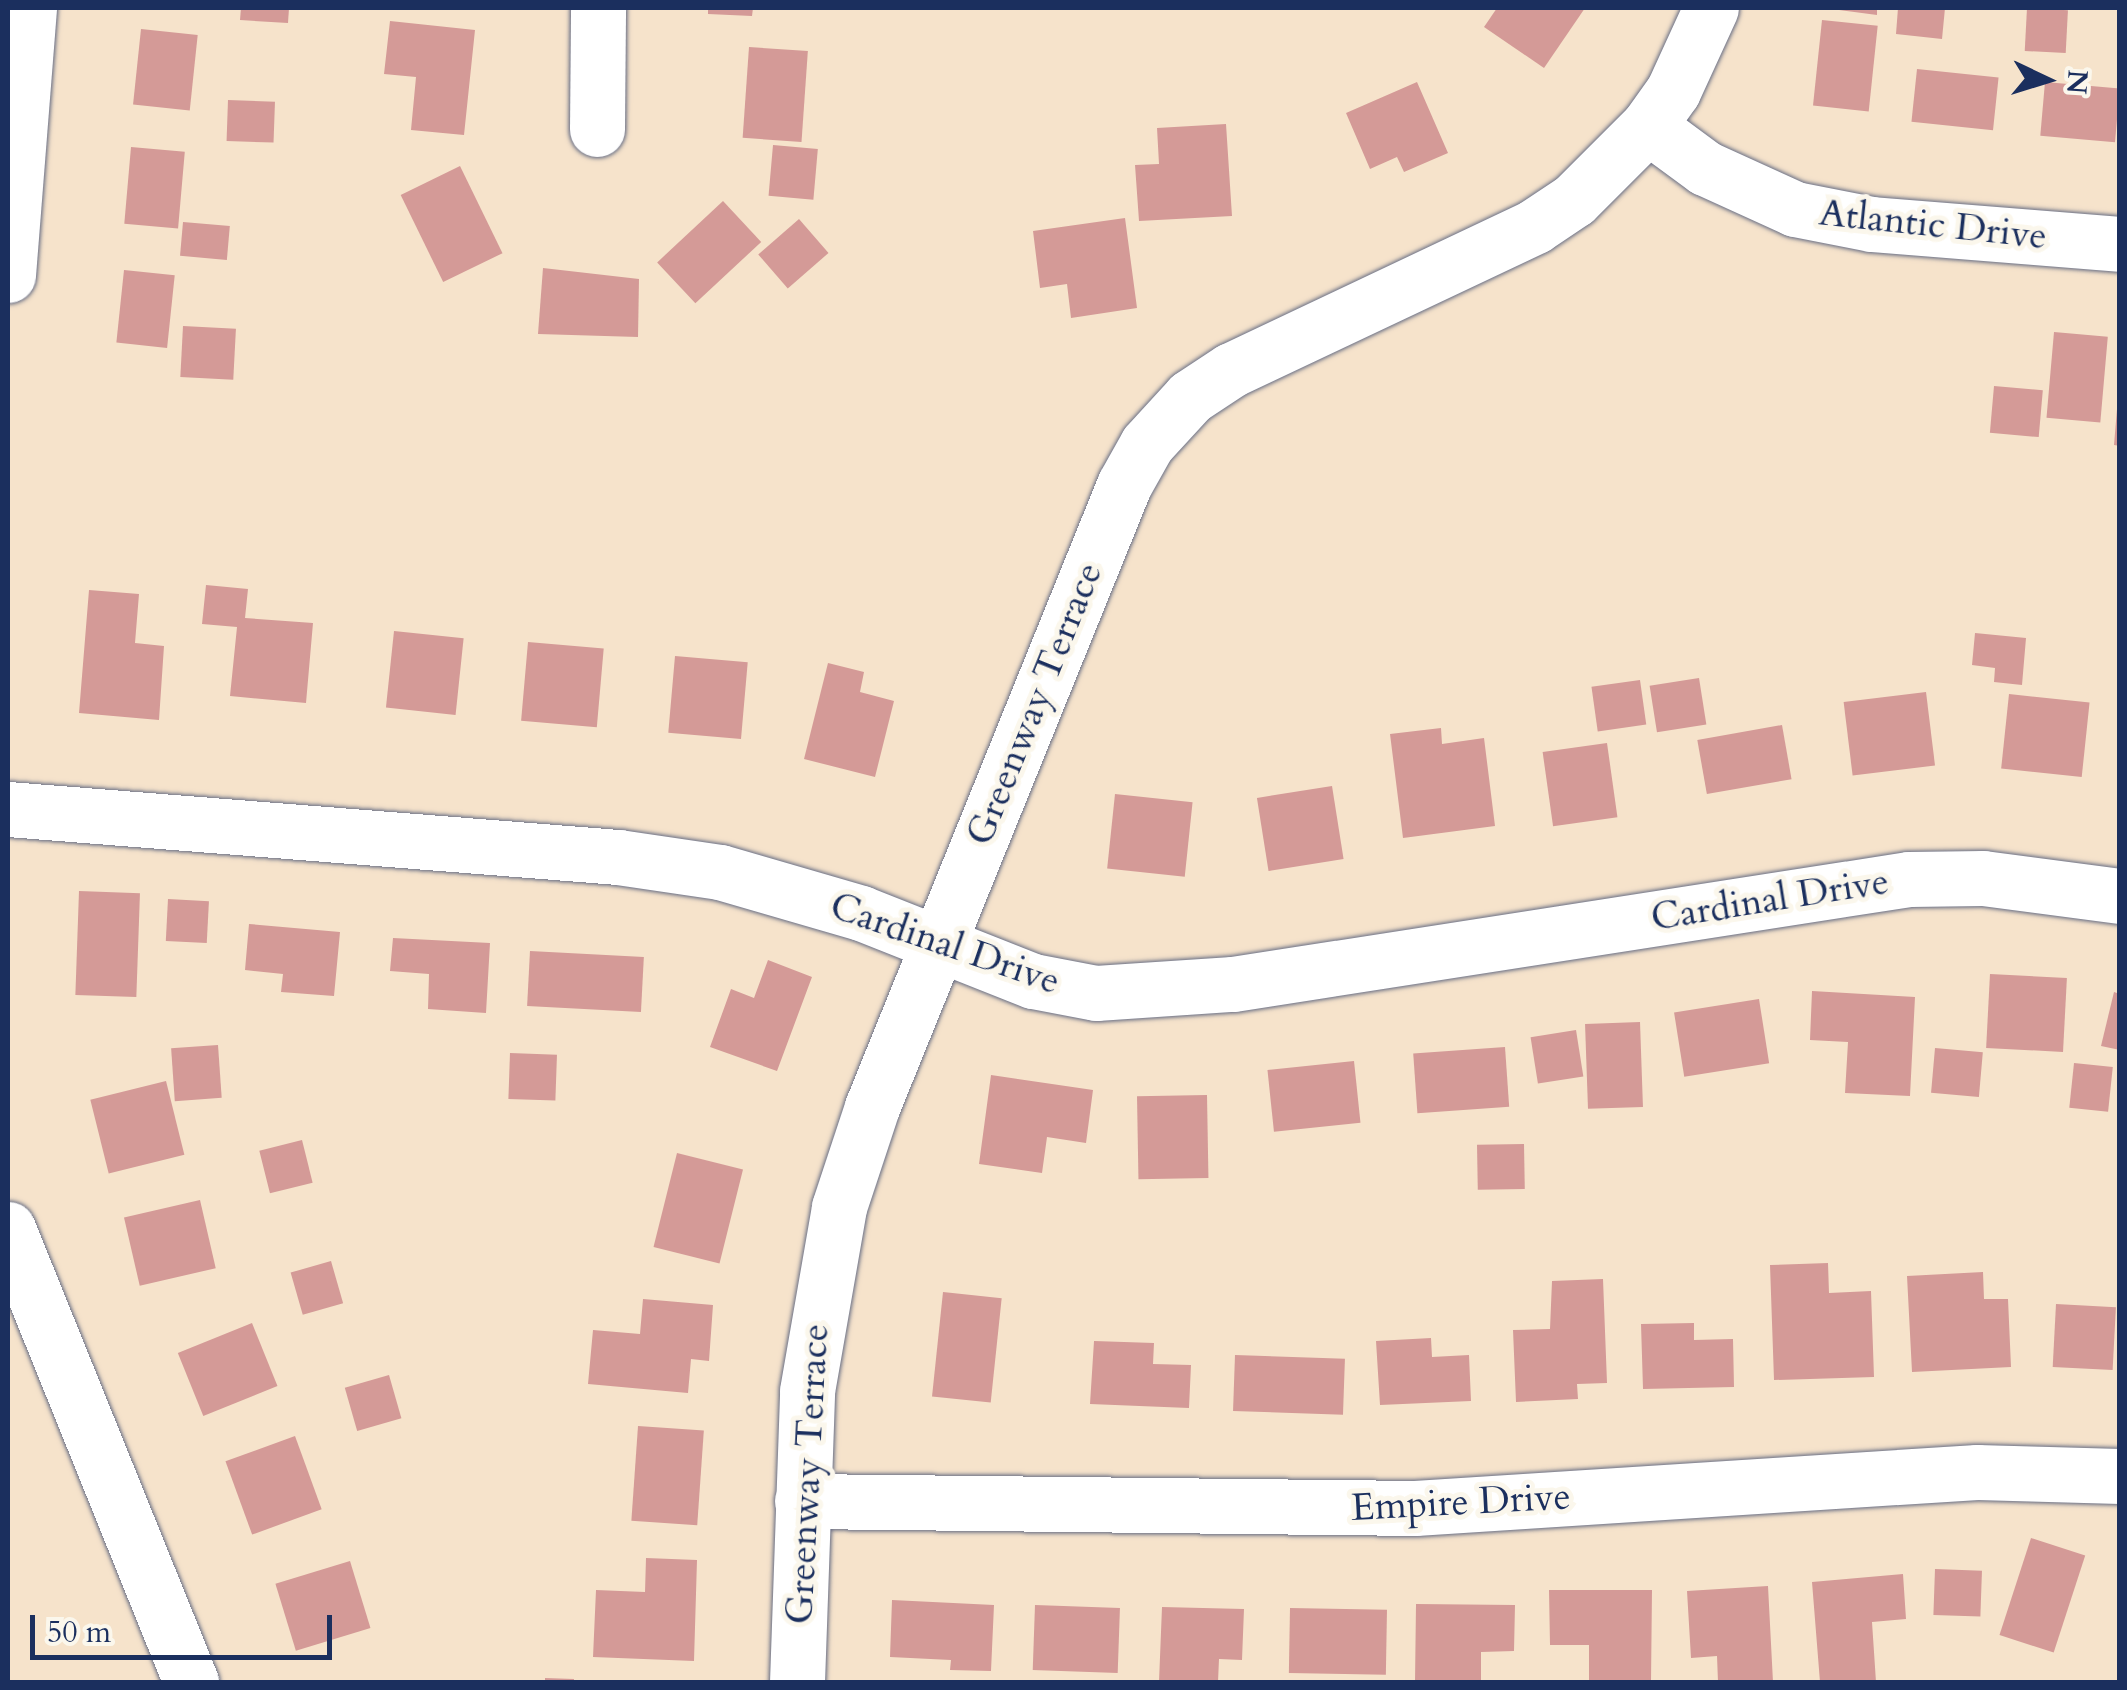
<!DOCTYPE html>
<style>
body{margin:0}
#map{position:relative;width:2127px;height:1690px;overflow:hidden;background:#f6e3cb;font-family:Cardo,serif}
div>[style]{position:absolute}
.building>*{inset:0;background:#d49a97;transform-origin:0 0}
.roads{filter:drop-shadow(0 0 2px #686e84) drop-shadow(0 0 2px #686e84)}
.minor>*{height:55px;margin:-27.5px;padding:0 27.5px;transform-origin:27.5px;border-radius:27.5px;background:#fff}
span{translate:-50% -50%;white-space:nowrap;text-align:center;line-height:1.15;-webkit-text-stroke:10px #fbf7ec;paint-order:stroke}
.street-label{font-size:38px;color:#1b2f5e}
.frame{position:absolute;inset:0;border:10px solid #1b2f5e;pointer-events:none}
.north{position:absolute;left:1997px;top:30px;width:100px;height:100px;-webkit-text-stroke:8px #fbf7ec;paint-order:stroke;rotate:94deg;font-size:28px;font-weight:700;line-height:40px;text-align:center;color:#1b2f5e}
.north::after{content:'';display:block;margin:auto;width:35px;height:45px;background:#1b2f5e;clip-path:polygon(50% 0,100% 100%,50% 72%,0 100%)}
.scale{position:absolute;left:30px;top:1615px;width:302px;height:45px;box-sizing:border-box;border:5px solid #1b2f5e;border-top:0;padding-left:12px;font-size:30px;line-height:35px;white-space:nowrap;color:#1b2f5e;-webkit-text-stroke:8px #fbf7ec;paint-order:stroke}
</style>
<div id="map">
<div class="building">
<div style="clip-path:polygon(241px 8px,289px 8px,288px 23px,240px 20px)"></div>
<div style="clip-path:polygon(708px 8px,753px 8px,752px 16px,708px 14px)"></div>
<div style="clip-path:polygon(1497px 8px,1585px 8px,1544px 68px,1484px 27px)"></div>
<div style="clip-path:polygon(1824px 8px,1877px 8px,1877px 15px)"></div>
<div style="clip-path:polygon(1898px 8px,1945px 8px,1942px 39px,1896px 34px)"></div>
<div style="left:2027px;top:8px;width:41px;height:43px;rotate:3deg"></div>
<div style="left:1822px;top:20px;width:56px;height:86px;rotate:6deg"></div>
<div style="clip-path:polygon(390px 21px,475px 30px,464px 135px,411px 130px,416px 77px,384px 74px)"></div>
<div style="left:141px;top:29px;width:57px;height:76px;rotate:6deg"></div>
<div style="left:749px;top:47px;width:59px;height:91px;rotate:4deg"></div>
<div style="left:1917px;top:69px;width:82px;height:53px;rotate:6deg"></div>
<div style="clip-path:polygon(1417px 82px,1448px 153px,1404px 172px,1397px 157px,1370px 169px,1346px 113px)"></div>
<div style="left:2045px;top:82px;width:75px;height:54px;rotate:5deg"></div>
<div style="left:228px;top:100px;width:47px;height:41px;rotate:2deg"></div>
<div style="clip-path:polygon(1226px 124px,1232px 216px,1139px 221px,1135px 165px,1159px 164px,1157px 128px)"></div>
<div style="left:773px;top:145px;width:45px;height:51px;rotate:5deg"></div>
<div style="left:131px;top:147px;width:54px;height:77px;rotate:5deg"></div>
<div style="left:460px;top:166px;width:97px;height:66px;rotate:64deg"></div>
<div style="left:723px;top:201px;width:56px;height:90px;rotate:47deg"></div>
<div style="clip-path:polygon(1125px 218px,1137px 308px,1071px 318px,1067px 284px,1040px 288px,1033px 231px)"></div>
<div style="left:799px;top:219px;width:45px;height:54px;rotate:49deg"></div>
<div style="left:183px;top:222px;width:47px;height:34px;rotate:5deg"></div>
<div style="clip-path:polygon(543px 268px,639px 279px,638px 337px,538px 334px)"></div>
<div style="left:124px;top:270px;width:51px;height:73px;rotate:6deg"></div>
<div style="left:183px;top:326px;width:53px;height:51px;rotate:3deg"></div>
<div style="left:2054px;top:332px;width:54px;height:86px;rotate:5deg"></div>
<div style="left:1994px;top:386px;width:49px;height:47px;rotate:5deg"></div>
<div style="clip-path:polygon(2117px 409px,2120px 409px,2120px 446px,2114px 445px)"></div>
<div style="clip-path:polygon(206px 585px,248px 589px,245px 618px,313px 623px,306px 703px,230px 696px,237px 627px,202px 624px)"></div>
<div style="clip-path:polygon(89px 590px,139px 594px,135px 643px,164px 646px,159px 720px,79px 713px)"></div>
<div style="left:394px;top:631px;width:70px;height:77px;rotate:6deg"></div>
<div style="clip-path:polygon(1975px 633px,2026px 638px,2022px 685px,1994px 682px,1995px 668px,1972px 665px)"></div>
<div style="left:528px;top:642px;width:76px;height:79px;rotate:5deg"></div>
<div style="left:675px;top:656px;width:73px;height:77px;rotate:5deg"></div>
<div style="clip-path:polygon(828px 663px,864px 672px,860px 692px,894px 701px,875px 777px,804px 759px)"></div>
<div style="left:1699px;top:678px;width:47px;height:50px;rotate:81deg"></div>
<div style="left:1640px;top:680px;width:45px;height:49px;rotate:82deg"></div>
<div style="left:1926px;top:692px;width:74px;height:83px;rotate:83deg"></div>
<div style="left:2009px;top:694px;width:81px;height:75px;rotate:6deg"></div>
<div style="left:1782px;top:725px;width:55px;height:86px;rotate:80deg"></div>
<div style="clip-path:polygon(1441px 728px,1442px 744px,1484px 738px,1495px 826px,1403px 838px,1390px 734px)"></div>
<div style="left:1607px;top:743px;width:75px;height:65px;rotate:82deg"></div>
<div style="left:1332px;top:786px;width:74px;height:76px;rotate:81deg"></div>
<div style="left:1115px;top:794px;width:78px;height:75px;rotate:6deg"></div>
<div style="left:79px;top:891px;width:61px;height:104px;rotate:2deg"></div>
<div style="left:168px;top:899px;width:41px;height:42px;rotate:3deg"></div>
<div style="clip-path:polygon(249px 924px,340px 932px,334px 996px,281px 992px,283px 974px,245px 970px)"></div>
<div style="clip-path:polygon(393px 938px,490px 943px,486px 1013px,428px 1009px,429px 974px,390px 971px)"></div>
<div style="left:530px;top:951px;width:114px;height:55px;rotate:3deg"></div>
<div style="clip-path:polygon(768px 960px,812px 977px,777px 1071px,710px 1047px,731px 989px,754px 998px)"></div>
<div style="left:1990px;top:974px;width:77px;height:74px;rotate:3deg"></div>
<div style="clip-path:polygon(1812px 991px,1915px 997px,1910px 1096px,1845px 1093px,1848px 1042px,1810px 1040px)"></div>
<div style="clip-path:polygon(2114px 992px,2120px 994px,2120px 1050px,2101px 1046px)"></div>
<div style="left:1759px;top:999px;width:65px;height:86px;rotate:81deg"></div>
<div style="left:1640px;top:1022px;width:85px;height:55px;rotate:88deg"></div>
<div style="left:1576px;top:1030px;width:47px;height:46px;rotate:81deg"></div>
<div style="left:218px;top:1045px;width:53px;height:47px;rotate:86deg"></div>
<div style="left:1505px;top:1047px;width:60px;height:92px;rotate:86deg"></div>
<div style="left:1935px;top:1048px;width:48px;height:45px;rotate:5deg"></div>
<div style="left:510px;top:1053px;width:47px;height:46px;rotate:2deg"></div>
<div style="left:1354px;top:1061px;width:62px;height:87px;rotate:84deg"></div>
<div style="left:2074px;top:1063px;width:39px;height:45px;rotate:6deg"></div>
<div style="clip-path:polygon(991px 1075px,1093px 1090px,1086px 1143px,1047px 1137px,1042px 1173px,979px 1164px)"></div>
<div style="left:166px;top:1081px;width:76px;height:78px;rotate:76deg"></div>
<div style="left:1207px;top:1095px;width:83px;height:70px;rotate:89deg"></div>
<div style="left:302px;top:1140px;width:44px;height:44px;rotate:76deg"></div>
<div style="left:1524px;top:1144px;width:45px;height:47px;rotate:89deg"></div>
<div style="left:677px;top:1153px;width:68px;height:97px;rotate:14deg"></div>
<div style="left:200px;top:1200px;width:70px;height:78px;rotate:77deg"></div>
<div style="left:331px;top:1261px;width:44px;height:42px;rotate:74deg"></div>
<div style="clip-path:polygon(1828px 1263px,1829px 1293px,1871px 1291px,1874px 1377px,1774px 1380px,1770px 1265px)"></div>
<div style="clip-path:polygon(1983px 1272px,1984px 1299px,2008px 1299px,2011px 1367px,1912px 1372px,1907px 1276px)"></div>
<div style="clip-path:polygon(1603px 1279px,1607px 1383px,1577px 1384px,1578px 1399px,1516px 1402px,1513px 1330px,1550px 1329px,1552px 1281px)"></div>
<div style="left:943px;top:1292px;width:59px;height:105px;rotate:6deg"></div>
<div style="clip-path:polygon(643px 1299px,713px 1305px,709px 1361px,691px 1359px,688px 1393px,588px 1384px,593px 1330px,640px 1334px)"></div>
<div style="left:2056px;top:1304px;width:60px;height:63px;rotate:3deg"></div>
<div style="left:252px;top:1323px;width:68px;height:80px;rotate:68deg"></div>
<div style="clip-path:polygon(1694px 1323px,1694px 1340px,1733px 1339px,1734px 1387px,1643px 1389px,1641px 1324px)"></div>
<div style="clip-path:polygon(1431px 1338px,1432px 1357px,1469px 1355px,1471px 1401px,1380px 1405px,1376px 1341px)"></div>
<div style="clip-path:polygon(1094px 1341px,1154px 1343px,1153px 1364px,1191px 1365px,1189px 1408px,1090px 1404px)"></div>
<div style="left:1235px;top:1355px;width:110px;height:56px;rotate:2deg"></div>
<div style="left:389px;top:1375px;width:45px;height:46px;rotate:74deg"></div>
<div style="left:638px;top:1426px;width:66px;height:95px;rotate:4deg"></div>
<div style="left:295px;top:1436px;width:78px;height:74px;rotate:70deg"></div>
<div style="left:2031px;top:1538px;width:57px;height:102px;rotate:18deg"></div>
<div style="clip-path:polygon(646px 1558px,697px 1560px,694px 1661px,593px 1657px,596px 1590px,645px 1592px)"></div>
<div style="left:350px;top:1561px;width:70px;height:78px;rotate:73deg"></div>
<div style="left:1935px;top:1569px;width:47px;height:46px;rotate:2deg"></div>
<div style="clip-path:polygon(1903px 1574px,1906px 1619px,1872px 1622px,1876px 1682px,1820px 1682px,1812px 1582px)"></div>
<div style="clip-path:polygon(1768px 1586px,1773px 1682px,1718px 1682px,1717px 1656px,1691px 1658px,1687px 1591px)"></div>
<div style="clip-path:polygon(1549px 1590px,1652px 1590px,1651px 1682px,1589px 1682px,1589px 1645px,1550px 1645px)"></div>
<div style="clip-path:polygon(892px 1600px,994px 1605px,991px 1671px,950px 1670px,951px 1660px,890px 1657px)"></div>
<div style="clip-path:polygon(1416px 1604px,1515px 1605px,1514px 1651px,1481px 1652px,1481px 1682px,1415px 1682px)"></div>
<div style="left:1035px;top:1605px;width:85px;height:65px;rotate:2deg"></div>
<div style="clip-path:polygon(1162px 1607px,1244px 1609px,1242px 1660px,1219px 1659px,1218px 1682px,1159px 1682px)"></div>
<div style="left:1290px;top:1608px;width:97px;height:65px;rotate:1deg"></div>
<div style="clip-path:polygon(545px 1678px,574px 1679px,574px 1682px,545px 1682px)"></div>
</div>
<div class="roads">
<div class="minor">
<div style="left:1648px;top:126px;width:71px;rotate:36.4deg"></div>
<div style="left:1705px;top:168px;width:99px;rotate:24.5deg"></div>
<div style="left:1795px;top:209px;width:78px;rotate:11deg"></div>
<div style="left:1872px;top:224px;width:249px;rotate:4.6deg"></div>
<div style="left:597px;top:129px;width:121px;rotate:-89.5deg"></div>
<div style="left:8px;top:275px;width:268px;rotate:-85.5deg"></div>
<div style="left:8px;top:809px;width:612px;rotate:4.5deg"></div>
<div style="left:618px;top:857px;width:103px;rotate:8.4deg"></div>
<div style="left:720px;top:872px;width:147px;rotate:16.2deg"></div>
<div style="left:861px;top:913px;width:185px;rotate:21.6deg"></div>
<div style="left:1033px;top:981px;width:64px;rotate:10.8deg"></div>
<div style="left:1096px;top:993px;width:137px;rotate:-3.8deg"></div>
<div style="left:1233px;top:984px;width:684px;rotate:-8.83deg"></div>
<div style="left:1909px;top:879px;width:74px;rotate:-0.8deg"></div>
<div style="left:1983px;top:878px;width:138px;rotate:7.5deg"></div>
<div style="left:8px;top:1229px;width:489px;rotate:68deg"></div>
<div style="left:802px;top:1501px;width:613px;rotate:0.65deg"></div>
<div style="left:1415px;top:1508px;width:563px;rotate:-3.67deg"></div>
<div style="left:1977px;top:1472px;width:143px;rotate:1.6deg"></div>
<div style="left:797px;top:1682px;width:291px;rotate:-88deg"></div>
<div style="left:807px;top:1391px;width:187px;rotate:-80.1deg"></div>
<div style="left:839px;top:1207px;width:105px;rotate:-71.7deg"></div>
<div style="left:872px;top:1107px;width:671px;rotate:-67.94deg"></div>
<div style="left:1124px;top:485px;width:47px;rotate:-60.7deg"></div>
<div style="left:1147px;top:444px;width:64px;rotate:-47.5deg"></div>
<div style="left:1190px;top:397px;width:49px;rotate:-33.4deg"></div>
<div style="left:1231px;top:370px;width:336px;rotate:-25.3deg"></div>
<div style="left:1535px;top:226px;width:47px;rotate:-33.7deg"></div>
<div style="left:1574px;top:200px;width:105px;rotate:-45deg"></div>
<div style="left:1648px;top:126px;width:43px;rotate:-54.5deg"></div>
<div style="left:1673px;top:91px;width:91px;rotate:-65.4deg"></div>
</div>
</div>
<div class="street-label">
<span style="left:1933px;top:225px;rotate:6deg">Atlantic Drive</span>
<span style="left:1035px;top:704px;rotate:-68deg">Greenway Terrace</span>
<span style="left:1770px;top:900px;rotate:-9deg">Cardinal Drive</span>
<span style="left:945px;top:944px;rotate:19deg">Cardinal Drive</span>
<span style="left:808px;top:1474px;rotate:-87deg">Greenway Terrace</span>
<span style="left:1461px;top:1503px;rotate:-3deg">Empire Drive</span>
</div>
<div class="frame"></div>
<div class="north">N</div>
<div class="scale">50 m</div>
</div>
